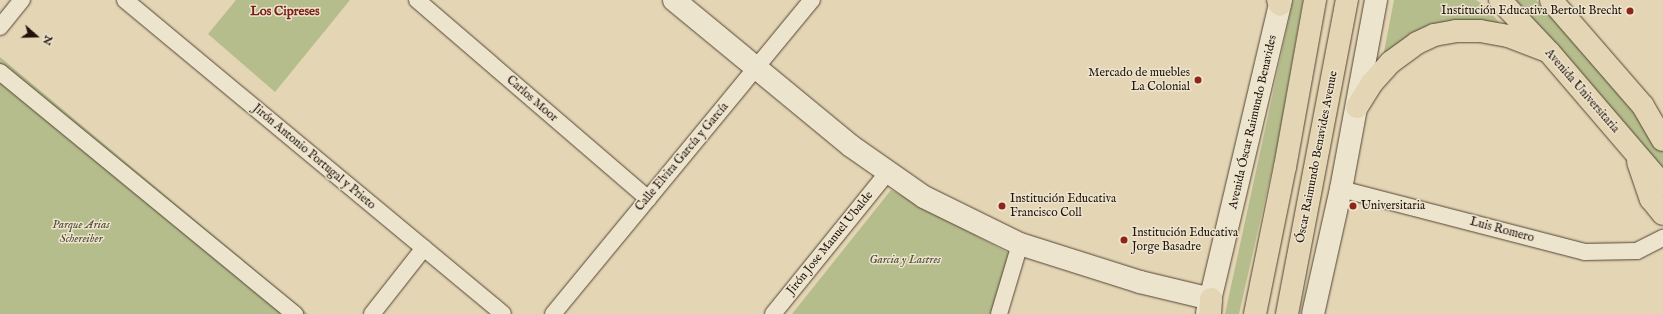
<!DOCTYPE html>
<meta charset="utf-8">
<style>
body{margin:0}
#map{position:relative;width:1663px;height:314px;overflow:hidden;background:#e4d5b4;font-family:"IM FELL English",serif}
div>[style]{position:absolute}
.green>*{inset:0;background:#b5bd8c}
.roads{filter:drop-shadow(0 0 1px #524435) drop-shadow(0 0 1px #524435)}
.street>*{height:16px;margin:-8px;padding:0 8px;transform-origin:8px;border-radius:8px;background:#ede4ce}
.secondary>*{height:22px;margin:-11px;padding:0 11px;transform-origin:11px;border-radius:11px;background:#ede4ce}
.primary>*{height:22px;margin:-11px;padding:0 11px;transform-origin:11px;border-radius:11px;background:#e4d5b4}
.dots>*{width:11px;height:11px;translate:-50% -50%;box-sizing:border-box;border:2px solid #ede4ce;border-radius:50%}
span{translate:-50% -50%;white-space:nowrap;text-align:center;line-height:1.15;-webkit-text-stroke:3px #ede4ce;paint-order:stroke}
.poi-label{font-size:12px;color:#21130b}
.right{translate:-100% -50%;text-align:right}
.left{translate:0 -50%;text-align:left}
.street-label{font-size:12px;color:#21130b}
.park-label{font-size:12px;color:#554e38;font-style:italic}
.neighbourhood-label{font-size:13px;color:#7a1f14;font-weight:700}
.north{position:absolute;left:16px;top:16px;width:40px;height:40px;-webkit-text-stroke:3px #ede4ce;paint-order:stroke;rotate:110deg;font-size:11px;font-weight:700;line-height:16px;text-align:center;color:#21130b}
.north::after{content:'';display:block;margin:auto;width:14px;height:18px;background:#21130b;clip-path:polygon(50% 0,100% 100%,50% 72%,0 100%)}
</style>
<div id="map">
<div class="green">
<div style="clip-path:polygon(236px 0,350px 0,275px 92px,208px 34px)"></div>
<div style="clip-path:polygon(1293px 0,1303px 0,1277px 147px,1239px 314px,1225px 314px)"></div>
<div style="clip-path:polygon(1394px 0,1476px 0,1486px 7px,1508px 33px,1493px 28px,1382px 62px)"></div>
<div style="clip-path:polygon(1516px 0,1536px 0,1663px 143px,1663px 168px)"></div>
<div style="clip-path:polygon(0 57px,172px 201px,308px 314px,0 314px)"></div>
<div style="clip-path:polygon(891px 190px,1010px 254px,991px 314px,792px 314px)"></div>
</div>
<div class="roads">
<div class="street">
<div style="left:125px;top:0;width:491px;rotate:39.7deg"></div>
<div style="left:417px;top:0;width:305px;rotate:40.7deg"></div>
<div style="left:0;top:27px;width:35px;rotate:-51deg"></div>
<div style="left:0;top:72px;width:382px;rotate:39.4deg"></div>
<div style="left:1341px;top:189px;width:252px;rotate:14.5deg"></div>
<div style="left:1585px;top:252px;width:52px;rotate:-1.1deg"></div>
<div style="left:1637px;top:251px;width:29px;rotate:-27deg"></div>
<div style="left:372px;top:314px;width:84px;rotate:-51.8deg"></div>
<div style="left:553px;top:314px;width:407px;rotate:-50.5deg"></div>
<div style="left:773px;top:314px;width:181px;rotate:-51deg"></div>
<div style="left:999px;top:314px;width:73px;rotate:-73.3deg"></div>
</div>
<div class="secondary">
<div style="left:674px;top:0;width:229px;rotate:39.5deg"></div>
<div style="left:851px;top:146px;width:89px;rotate:34.9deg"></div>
<div style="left:924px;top:197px;width:107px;rotate:26.1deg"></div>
<div style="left:1020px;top:244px;width:126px;rotate:17.6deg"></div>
<div style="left:1140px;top:282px;width:73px;rotate:13.5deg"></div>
<div style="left:1207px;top:313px;width:322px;rotate:-76.7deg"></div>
<div style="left:1313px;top:314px;width:128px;rotate:-77.4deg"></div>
<div style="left:1341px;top:189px;width:192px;rotate:-79.5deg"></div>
</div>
<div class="primary">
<div style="left:1278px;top:0;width:5px;rotate:68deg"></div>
<div style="left:1500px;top:0;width:71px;rotate:46.7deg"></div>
<div style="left:1549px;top:52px;width:175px;rotate:49.4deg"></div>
<div style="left:1551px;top:0;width:140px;rotate:49deg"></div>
<div style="left:1643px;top:106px;width:39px;rotate:60deg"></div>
<div style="left:1357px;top:107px;width:28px;rotate:-58deg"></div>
<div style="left:1372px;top:83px;width:28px;rotate:-48deg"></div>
<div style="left:1391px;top:62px;width:32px;rotate:-36deg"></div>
<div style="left:1417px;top:43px;width:19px;rotate:-25deg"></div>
<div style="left:1434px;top:35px;width:22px;rotate:-10deg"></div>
<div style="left:1456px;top:31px;width:24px"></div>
<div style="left:1480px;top:31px;width:28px;rotate:10deg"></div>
<div style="left:1508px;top:36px;width:39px;rotate:21deg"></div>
<div style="left:1638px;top:162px;width:39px;rotate:71deg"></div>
<div style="left:1651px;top:199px;width:19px;rotate:51deg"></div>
<div style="left:1210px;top:314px;width:15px;rotate:-86deg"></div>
<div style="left:1255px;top:314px;width:150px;rotate:-78.5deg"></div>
<div style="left:1285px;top:167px;width:170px;rotate:-79.8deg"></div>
<div style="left:1287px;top:314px;width:320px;rotate:-79.2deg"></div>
</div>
</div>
<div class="dots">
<div style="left:1630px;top:11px;background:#8f2418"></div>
<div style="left:1198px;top:80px;background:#8f2418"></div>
<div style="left:1002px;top:206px;background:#8f2418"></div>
<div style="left:1353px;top:206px;background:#8f2418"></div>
<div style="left:1124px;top:240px;background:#8f2418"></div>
</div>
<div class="poi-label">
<span class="right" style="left:1622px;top:11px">Institución Educativa Bertolt Brecht</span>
<span class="right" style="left:1190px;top:80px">Mercado de muebles<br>La Colonial</span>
<span class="left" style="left:1010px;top:206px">Institución Educativa<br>Francisco Coll</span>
<span class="left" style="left:1361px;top:206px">Universitaria</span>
<span class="left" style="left:1132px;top:240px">Institución Educativa<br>Jorge Basadre</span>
</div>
<div class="street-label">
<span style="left:1582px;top:91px;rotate:49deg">Avenida Universitaria</span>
<span style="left:532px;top:99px;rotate:41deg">Carlos Moor</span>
<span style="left:1253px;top:122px;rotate:-77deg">Avenida Óscar Raimundo Benavides</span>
<span style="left:314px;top:157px;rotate:40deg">Jirón Antonio Portugal y Prieto</span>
<span style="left:682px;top:157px;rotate:-50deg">Calle Elvira García y García</span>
<span style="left:1317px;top:157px;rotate:-79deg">Óscar Raimundo Benavides Avenue</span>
<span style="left:1502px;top:230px;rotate:15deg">Luis Romero</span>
<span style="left:830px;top:243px;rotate:-51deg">Jirón Jose Manuel Ubalde</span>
</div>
<div class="park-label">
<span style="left:81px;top:232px">Parque Arias<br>Schereiber</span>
<span style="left:905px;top:260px">Garcia y Lastres</span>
</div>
<div class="neighbourhood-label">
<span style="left:285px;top:12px">Los Cipreses</span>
</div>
<div class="north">N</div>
</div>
